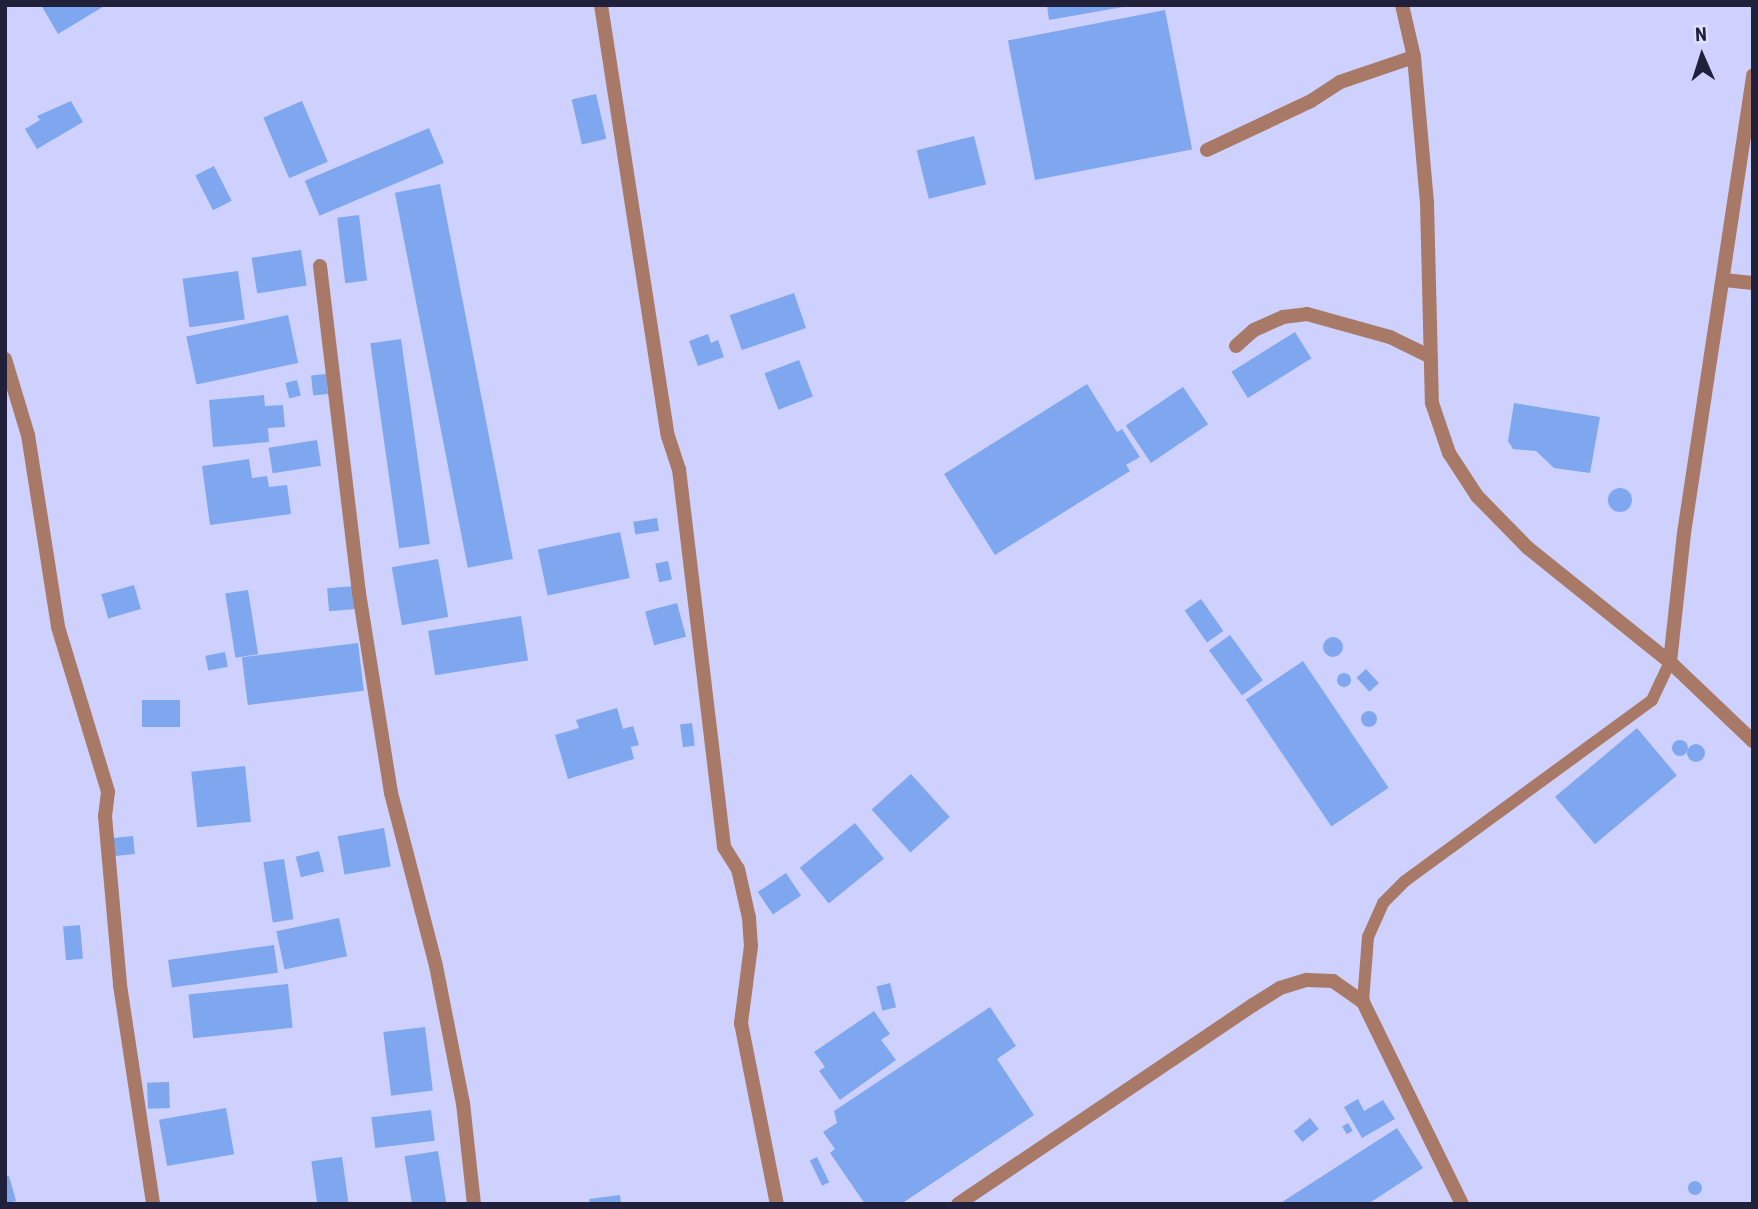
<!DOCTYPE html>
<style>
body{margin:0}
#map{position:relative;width:1758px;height:1209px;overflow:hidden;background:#ced1fd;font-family:"Roboto Condensed",sans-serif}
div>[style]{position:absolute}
.building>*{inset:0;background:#7fa7f0;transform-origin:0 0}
.round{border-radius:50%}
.service>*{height:12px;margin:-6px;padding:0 6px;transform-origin:6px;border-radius:6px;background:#a87967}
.minor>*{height:14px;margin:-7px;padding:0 7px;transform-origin:7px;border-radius:7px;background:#a87967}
span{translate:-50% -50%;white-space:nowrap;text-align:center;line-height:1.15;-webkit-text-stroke:5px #dde0fe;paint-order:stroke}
.frame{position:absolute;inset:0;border:7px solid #20203b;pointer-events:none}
.north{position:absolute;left:1667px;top:21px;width:70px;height:70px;-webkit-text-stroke:5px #dde0fe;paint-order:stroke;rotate:357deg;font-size:19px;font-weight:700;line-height:28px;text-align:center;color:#20203b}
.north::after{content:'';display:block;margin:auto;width:24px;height:32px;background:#20203b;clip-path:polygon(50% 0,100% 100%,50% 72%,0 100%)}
</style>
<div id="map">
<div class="building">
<div style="clip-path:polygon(41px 5px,106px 5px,58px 34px)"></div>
<div style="clip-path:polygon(1047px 5px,1123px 5px,1123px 7px,1049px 20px)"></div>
<div style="left:1165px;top:10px;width:142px;height:160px;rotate:79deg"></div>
<div style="left:596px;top:94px;width:46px;height:25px;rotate:77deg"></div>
<div style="clip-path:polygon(71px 101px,83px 122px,37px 149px,25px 129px,40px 120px,37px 116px)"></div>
<div style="left:302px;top:101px;width:66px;height:42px;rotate:67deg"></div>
<div style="left:429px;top:128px;width:38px;height:135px;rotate:67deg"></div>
<div style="left:974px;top:136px;width:50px;height:59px;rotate:76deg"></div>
<div style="left:214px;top:166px;width:39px;height:21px;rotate:63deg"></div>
<div style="left:440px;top:184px;width:382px;height:46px;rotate:79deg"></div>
<div style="left:359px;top:215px;width:66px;height:22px;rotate:83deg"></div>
<div style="left:301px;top:250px;width:36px;height:50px;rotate:81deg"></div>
<div style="left:238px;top:271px;width:49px;height:56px;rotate:82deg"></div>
<div style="left:794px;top:293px;width:37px;height:68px;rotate:71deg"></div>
<div style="left:288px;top:315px;width:49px;height:104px;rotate:78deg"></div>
<div style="left:1295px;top:332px;width:31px;height:75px;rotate:58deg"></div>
<div style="clip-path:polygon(708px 334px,711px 343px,718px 340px,724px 357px,698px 366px,689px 341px)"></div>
<div style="left:401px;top:339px;width:207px;height:31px;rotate:82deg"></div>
<div style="left:799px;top:360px;width:39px;height:37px;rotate:69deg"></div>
<div style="left:326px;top:374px;width:20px;height:15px;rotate:84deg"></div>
<div style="left:297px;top:380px;width:16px;height:12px;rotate:76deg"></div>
<div style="clip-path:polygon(1087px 384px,1117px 432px,1122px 429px,1140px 457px,1126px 465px,1130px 471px,995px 555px,944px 474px)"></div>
<div style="left:1183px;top:387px;width:45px;height:69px;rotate:56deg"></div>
<div style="clip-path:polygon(264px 395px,265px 406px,283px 405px,285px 427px,268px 428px,269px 442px,213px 447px,209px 400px)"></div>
<div style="clip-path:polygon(1514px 403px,1600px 417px,1590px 473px,1554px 468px,1536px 451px,1513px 449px,1508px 441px)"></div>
<div style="left:317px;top:440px;width:26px;height:49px;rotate:81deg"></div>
<div style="clip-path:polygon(249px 459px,252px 478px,267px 476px,269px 487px,287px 485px,291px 514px,210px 525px,202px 466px)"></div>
<div class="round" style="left:1608px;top:488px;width:24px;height:24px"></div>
<div style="left:657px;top:518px;width:13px;height:24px;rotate:81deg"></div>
<div style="left:620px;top:532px;width:47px;height:84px;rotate:78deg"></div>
<div style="left:438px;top:559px;width:59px;height:47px;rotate:80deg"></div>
<div style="left:668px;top:561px;width:19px;height:13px;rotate:78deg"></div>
<div style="left:134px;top:585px;width:25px;height:34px;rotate:74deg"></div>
<div style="left:354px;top:586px;width:23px;height:27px;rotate:85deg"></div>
<div style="left:248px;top:590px;width:65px;height:23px;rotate:81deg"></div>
<div style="left:1201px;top:599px;width:39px;height:20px;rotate:55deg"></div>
<div style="left:677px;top:603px;width:35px;height:33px;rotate:75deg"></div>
<div style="left:521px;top:616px;width:45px;height:94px;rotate:81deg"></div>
<div style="left:1230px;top:635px;width:56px;height:26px;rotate:54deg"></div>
<div class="round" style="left:1323px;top:637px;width:20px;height:20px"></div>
<div style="left:358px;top:643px;width:48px;height:117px;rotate:83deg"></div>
<div style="left:225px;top:652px;width:15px;height:20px;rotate:79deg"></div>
<div style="left:1303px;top:661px;width:153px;height:69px;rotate:56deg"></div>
<div style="left:1366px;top:669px;width:19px;height:13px;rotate:47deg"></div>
<div class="round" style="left:1337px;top:673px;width:14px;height:14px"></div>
<div style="left:180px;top:700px;width:27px;height:38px;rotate:90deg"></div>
<div style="clip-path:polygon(617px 708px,623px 729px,633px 726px,639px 745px,631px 747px,634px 759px,568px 779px,555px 735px,579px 728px,576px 720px)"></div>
<div class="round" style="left:1361px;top:711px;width:16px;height:16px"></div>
<div style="left:692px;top:723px;width:23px;height:12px;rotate:83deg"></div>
<div style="left:1637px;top:728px;width:62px;height:107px;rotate:50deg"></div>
<div class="round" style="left:1672px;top:740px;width:16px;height:16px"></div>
<div class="round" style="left:1687px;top:744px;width:18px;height:18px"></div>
<div style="left:245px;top:766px;width:56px;height:54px;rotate:84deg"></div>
<div style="left:911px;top:774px;width:58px;height:53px;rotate:48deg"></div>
<div style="left:855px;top:823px;width:46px;height:71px;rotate:51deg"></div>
<div style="left:384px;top:828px;width:39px;height:47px;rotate:80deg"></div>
<div style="left:133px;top:836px;width:18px;height:20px;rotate:84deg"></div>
<div style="left:319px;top:851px;width:21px;height:24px;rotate:76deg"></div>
<div style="left:284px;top:859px;width:61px;height:21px;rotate:81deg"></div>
<div style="left:786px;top:873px;width:27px;height:34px;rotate:56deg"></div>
<div style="left:339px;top:918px;width:39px;height:64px;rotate:78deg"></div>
<div style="left:80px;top:925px;width:34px;height:17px;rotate:85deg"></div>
<div style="left:274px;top:945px;width:28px;height:107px;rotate:82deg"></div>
<div style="left:890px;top:983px;width:25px;height:14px;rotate:76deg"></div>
<div style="left:288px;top:984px;width:44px;height:100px;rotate:84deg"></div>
<div style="clip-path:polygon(990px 1007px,1016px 1046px,997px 1059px,1034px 1115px,901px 1204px,865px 1204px,830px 1153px,835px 1149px,823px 1132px,837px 1123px,834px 1111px)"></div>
<div style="clip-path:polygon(874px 1011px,890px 1034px,881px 1040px,896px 1060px,840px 1100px,819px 1071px,825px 1067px,814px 1052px)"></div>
<div style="left:425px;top:1027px;width:64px;height:42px;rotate:83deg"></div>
<div style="left:169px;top:1082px;width:26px;height:22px;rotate:88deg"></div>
<div style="clip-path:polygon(1358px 1099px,1364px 1111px,1383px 1100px,1395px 1119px,1362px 1138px,1344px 1107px)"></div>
<div style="left:226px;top:1108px;width:47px;height:68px;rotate:80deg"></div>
<div style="left:431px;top:1110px;width:31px;height:60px;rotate:83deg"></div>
<div style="left:1310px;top:1118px;width:14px;height:21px;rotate:51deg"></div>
<div style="left:1348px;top:1123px;width:9px;height:7px;rotate:58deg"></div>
<div style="clip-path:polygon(1397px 1128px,1423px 1168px,1368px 1204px,1279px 1204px)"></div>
<div style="left:438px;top:1151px;width:54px;height:34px;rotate:81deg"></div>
<div style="left:342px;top:1157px;width:48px;height:31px;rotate:82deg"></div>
<div style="left:817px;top:1157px;width:28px;height:8px;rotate:64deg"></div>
<div style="clip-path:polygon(9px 1176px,16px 1201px,5px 1204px,5px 1177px)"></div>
<div class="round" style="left:1688px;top:1181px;width:14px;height:14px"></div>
<div style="clip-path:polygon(620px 1195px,621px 1204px,590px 1204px,589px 1199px)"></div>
</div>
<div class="service">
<div style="left:1363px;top:1002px;width:65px;rotate:-85.6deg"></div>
<div style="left:1368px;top:937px;width:37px;rotate:-66deg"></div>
<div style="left:1383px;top:903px;width:31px;rotate:-45deg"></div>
<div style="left:1405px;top:881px;width:306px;rotate:-36.2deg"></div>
<div style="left:1652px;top:700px;width:42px;rotate:-64.7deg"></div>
</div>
<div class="minor">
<div style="left:601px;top:5px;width:436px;rotate:81.2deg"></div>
<div style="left:668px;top:436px;width:35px;rotate:72deg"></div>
<div style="left:679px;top:469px;width:381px;rotate:83.2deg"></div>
<div style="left:724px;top:847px;width:26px;rotate:58deg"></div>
<div style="left:738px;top:869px;width:50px;rotate:77.3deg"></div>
<div style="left:749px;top:918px;width:28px;rotate:86deg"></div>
<div style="left:751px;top:946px;width:78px;rotate:97.4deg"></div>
<div style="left:741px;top:1023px;width:185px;rotate:78.8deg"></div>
<div style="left:1402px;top:5px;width:53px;rotate:77deg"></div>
<div style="left:1414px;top:57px;width:146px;rotate:84.9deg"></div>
<div style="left:1427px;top:202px;width:201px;rotate:88.6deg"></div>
<div style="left:1432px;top:403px;width:53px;rotate:71.2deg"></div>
<div style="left:1449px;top:453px;width:51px;rotate:56.9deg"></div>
<div style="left:1477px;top:496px;width:73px;rotate:45.6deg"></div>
<div style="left:1528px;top:548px;width:182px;rotate:38.8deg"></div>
<div style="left:1670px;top:662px;width:115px;rotate:43.6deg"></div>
<div style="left:1207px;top:150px;width:115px;rotate:-25.2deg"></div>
<div style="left:1311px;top:101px;width:35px;rotate:-33deg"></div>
<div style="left:1340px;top:82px;width:78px;rotate:-18.7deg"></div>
<div style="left:320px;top:266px;width:329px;rotate:83.2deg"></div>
<div style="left:359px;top:593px;width:203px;rotate:80.9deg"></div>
<div style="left:391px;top:793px;width:179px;rotate:75.4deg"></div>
<div style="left:436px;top:966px;width:140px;rotate:78.9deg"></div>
<div style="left:463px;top:1103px;width:102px;rotate:83.8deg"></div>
<div style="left:1724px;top:280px;width:29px;rotate:6deg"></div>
<div style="left:1236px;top:346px;width:24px;rotate:-42deg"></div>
<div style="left:1254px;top:330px;width:32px;rotate:-24deg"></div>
<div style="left:1283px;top:317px;width:24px;rotate:-7deg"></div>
<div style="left:1307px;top:314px;width:86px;rotate:15.5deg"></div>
<div style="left:1390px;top:337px;width:43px;rotate:26deg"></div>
<div style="left:5px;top:359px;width:79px;rotate:73.2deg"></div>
<div style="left:28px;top:435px;width:194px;rotate:81.1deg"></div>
<div style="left:58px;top:627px;width:172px;rotate:73.1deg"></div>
<div style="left:108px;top:792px;width:24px;rotate:97deg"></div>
<div style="left:105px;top:816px;width:170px;rotate:84.9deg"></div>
<div style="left:120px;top:985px;width:221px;rotate:81.4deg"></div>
<div style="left:1670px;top:662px;width:130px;rotate:-83.8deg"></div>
<div style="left:1684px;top:533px;width:463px;rotate:-81.4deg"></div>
<div style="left:958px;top:1204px;width:356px;rotate:-34deg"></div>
<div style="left:1253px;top:1005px;width:32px;rotate:-32deg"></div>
<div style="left:1280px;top:988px;width:28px;rotate:-17deg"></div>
<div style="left:1307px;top:980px;width:26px;rotate:2deg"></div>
<div style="left:1333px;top:981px;width:37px;rotate:35deg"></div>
<div style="left:1363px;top:1002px;width:225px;rotate:63.9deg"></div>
</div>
<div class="frame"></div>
<div class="north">N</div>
</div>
